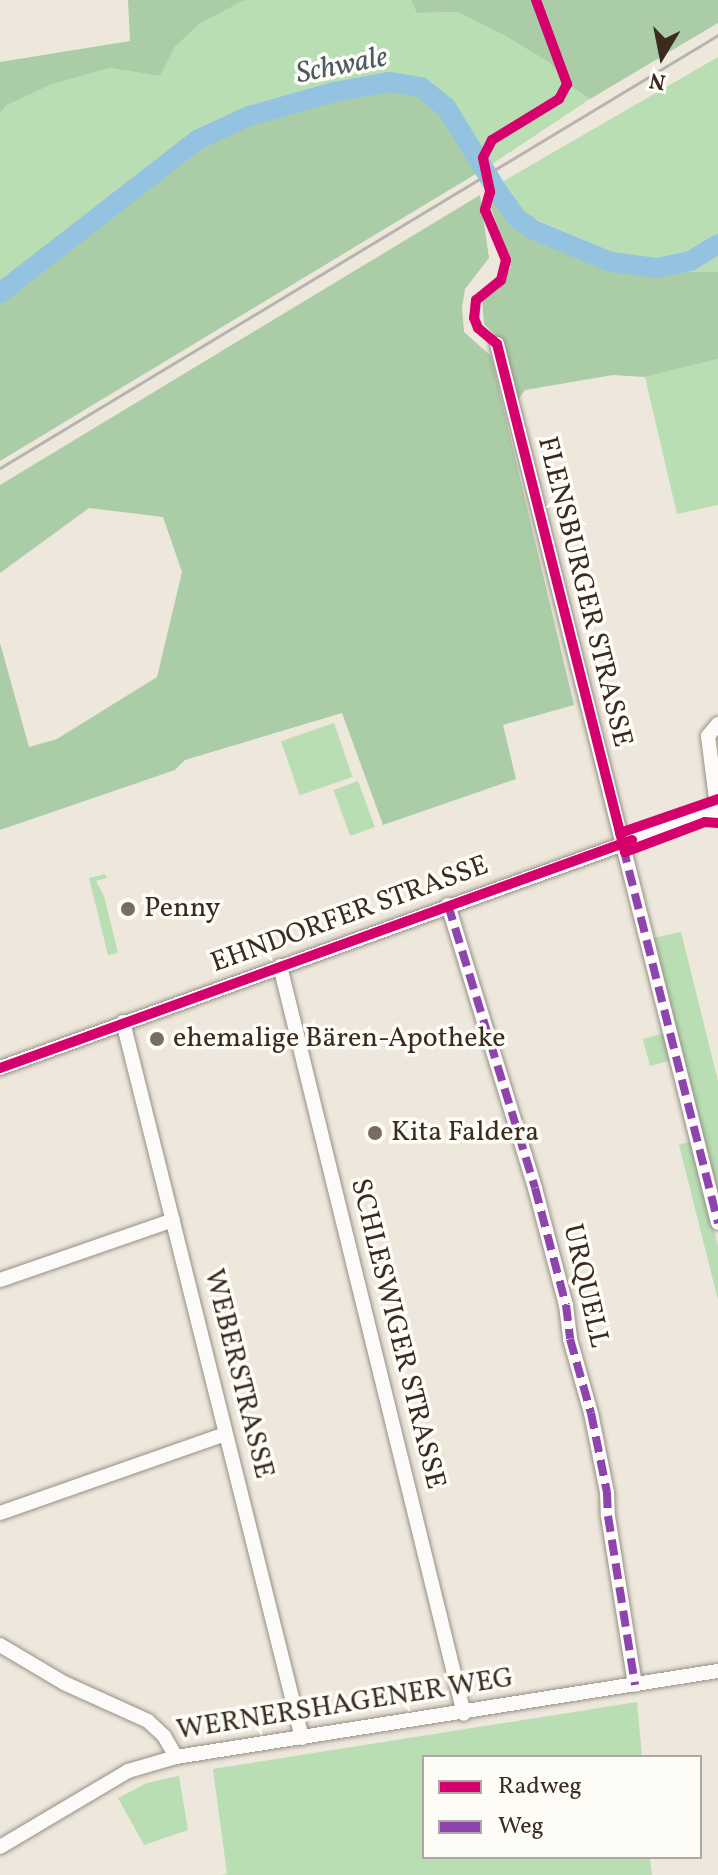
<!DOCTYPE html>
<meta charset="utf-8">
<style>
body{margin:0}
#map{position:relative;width:718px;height:1875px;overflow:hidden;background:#eee7db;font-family:Vollkorn,serif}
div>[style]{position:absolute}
.green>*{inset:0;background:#b9deb3;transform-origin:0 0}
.forest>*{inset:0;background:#aacda7}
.river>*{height:20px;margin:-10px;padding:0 10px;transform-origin:10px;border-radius:10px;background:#94c3e1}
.roads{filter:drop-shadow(0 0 2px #958f87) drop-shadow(0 0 2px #958f87)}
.minor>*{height:14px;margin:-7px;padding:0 7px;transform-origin:7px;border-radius:7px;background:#fcfbfa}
.rail>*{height:3px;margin:-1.5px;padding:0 1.5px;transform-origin:1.5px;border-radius:1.5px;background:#b7b4b0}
.quiet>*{height:8px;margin-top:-4px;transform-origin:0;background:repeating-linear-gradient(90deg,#8e44ad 0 16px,transparent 0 24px)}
.cycleway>*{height:10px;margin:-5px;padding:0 5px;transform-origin:5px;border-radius:5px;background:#d6006c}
.dots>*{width:22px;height:22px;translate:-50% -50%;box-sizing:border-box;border:4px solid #fdfcf7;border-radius:50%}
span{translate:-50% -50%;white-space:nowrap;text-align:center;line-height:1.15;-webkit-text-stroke:7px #fdfcf7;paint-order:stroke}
.street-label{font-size:28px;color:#3b2a1e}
.poi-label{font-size:28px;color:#3b2a1e}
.left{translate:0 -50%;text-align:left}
.water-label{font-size:30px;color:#4c5a63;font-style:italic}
.legend{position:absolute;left:422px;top:1755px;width:280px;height:104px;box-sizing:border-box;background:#fdfcf7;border:2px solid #afa8a0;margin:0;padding:10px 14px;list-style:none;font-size:24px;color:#3b2a1e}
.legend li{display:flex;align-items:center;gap:16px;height:40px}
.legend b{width:40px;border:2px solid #afa8a0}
.north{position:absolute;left:622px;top:16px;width:80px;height:80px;-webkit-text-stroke:6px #fdfcf7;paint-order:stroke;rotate:190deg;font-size:22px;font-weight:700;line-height:32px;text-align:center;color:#3b2a1e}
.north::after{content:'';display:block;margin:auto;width:28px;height:36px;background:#3b2a1e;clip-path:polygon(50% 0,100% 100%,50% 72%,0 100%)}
</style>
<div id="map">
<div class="green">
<div style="clip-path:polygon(245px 0,411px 0,418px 13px,457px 12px,502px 34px,550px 63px,567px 84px,565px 91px,559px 99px,492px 140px,478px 160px,446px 107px,421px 87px,389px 82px,334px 92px,249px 117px,0 295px,0 113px,7px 105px,53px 84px,110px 68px,160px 76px,175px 47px,199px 24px)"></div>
<div style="clip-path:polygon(718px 57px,718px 272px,658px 272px,522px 213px,502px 182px)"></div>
<div style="clip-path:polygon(569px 85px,590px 99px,489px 166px,489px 149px,494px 142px,561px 101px)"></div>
<div style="clip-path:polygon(718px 359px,718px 505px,677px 514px,645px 377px)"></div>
<div style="left:334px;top:723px;width:57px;height:56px;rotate:71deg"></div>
<div style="left:358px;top:781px;width:49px;height:26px;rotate:70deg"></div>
<div style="clip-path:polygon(105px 874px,107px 878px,96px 881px,104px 896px,118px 953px,108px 955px,89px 878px)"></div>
<div style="clip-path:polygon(681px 932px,718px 1081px,718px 1198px,653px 938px)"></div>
<div style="left:665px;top:1033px;width:28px;height:23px;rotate:75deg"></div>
<div style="clip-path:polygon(692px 1141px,718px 1246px,718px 1300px,679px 1145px)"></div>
<div style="clip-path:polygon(637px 1702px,642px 1757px,424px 1757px,424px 1857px,650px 1857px,652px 1875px,220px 1875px,227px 1874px,213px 1769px)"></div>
<div style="clip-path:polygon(179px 1776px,188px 1830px,144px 1845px,118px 1798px,147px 1783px)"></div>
</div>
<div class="forest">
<div style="clip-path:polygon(128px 0,245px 0,199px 24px,175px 47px,160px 76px,110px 68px,53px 84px,7px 105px,0 113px,0 62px,130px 41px)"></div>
<div style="clip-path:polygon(411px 0,718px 0,718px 23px,590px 99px,567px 84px,550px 63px,502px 34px,457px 12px,417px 13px)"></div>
<div style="clip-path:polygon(389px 82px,421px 87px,446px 107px,484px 169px,0 461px,0 293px,197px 140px,249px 116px,334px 92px)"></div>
<div style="clip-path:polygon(480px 195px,489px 258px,465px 289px,462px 307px,464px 332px,491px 356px,574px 705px,503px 725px,516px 779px,383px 825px,342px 713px,185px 760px,175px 770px,0 830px,0 643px,29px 747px,57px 739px,157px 677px,182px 572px,163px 517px,89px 508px,0 573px,0 485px)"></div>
<div style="clip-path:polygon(494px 197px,524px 231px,610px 267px,658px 272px,718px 272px,718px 359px,645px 377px,613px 375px,525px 390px,518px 400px,503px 344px,484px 324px,482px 300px,499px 288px,511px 267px,491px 208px)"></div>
</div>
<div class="river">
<div style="left:0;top:293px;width:249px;rotate:-37.8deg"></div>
<div style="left:197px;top:140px;width:57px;rotate:-24.8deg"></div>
<div style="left:249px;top:116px;width:88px;rotate:-15.8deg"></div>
<div style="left:334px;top:92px;width:56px;rotate:-10.3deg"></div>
<div style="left:389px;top:82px;width:32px;rotate:9deg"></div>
<div style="left:421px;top:87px;width:32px;rotate:39deg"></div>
<div style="left:446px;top:107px;width:100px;rotate:58.5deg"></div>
<div style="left:498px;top:192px;width:32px;rotate:54deg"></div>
<div style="left:517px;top:218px;width:19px;rotate:36deg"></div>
<div style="left:532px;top:229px;width:86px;rotate:22.7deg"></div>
<div style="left:611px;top:262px;width:46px;rotate:7.4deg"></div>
<div style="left:657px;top:268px;width:34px;rotate:-12deg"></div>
<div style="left:690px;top:261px;width:33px;rotate:-31deg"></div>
</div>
<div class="roads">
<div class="minor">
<div style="left:497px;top:344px;width:906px;rotate:75.89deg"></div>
<div style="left:718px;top:724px;width:16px;rotate:130deg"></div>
<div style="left:708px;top:736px;width:80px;rotate:82.8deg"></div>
<div style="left:448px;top:905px;width:296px;rotate:72.9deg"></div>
<div style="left:535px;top:1188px;width:121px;rotate:75.2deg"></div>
<div style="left:566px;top:1305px;width:34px;rotate:83deg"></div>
<div style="left:570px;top:1339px;width:77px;rotate:74.2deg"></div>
<div style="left:591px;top:1413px;width:81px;rotate:78.6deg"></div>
<div style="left:607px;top:1492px;width:24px;rotate:88deg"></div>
<div style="left:608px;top:1516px;width:171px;rotate:80.9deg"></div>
<div style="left:280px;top:966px;width:770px;rotate:76.18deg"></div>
<div style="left:123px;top:1022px;width:738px;rotate:75.96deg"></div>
<div style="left:0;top:1068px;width:763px;rotate:-19.76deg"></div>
<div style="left:0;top:1280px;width:183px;rotate:-19.1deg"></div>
<div style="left:0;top:1513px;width:239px;rotate:-19.3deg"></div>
<div style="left:0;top:1645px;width:74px;rotate:30.7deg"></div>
<div style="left:64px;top:1683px;width:92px;rotate:24.3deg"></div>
<div style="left:148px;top:1721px;width:22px;rotate:43deg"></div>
<div style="left:164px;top:1736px;width:24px;rotate:60deg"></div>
<div style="left:0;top:1847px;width:149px;rotate:-30.7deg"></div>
<div style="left:128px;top:1771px;width:50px;rotate:-16.3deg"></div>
<div style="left:176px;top:1757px;width:549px;rotate:-9.02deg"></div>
</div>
</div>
<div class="rail">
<div style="left:0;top:468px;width:838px;rotate:-31.09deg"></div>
</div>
<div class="quiet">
<div style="left:623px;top:847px;width:388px;rotate:75.8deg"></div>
<div style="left:448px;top:905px;width:296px;rotate:72.9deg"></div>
<div style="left:535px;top:1188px;width:121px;rotate:75.2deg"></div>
<div style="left:566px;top:1305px;width:34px;rotate:83deg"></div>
<div style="left:570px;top:1339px;width:77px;rotate:74.2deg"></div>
<div style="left:591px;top:1413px;width:81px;rotate:78.6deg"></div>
<div style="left:607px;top:1492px;width:24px;rotate:88deg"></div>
<div style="left:608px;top:1516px;width:171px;rotate:80.9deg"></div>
</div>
<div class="cycleway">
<div style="left:536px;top:0;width:90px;rotate:69.7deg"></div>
<div style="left:567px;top:84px;width:17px;rotate:118deg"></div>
<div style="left:559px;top:99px;width:79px;rotate:148.5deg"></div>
<div style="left:492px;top:140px;width:20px;rotate:117deg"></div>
<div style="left:483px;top:158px;width:35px;rotate:78deg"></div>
<div style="left:490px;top:192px;width:19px;rotate:106deg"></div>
<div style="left:485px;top:210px;width:54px;rotate:67.2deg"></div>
<div style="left:506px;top:260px;width:21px;rotate:104deg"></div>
<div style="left:501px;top:280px;width:32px;rotate:141deg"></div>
<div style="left:476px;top:300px;width:18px;rotate:96deg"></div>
<div style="left:474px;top:318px;width:11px;rotate:68deg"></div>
<div style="left:478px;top:328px;width:25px;rotate:40deg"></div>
<div style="left:497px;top:344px;width:524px;rotate:75.86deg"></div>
<div style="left:625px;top:852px;width:85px;rotate:-20.6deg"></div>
<div style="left:705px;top:822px;width:13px;rotate:4deg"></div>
<div style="left:620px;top:833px;width:104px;rotate:-19.1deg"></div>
<div style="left:0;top:1068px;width:672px;rotate:-19.84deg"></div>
</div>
<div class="dots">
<div style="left:128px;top:909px;background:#7a6c60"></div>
<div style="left:157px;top:1039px;background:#7a6c60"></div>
<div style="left:375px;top:1133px;background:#7a6c60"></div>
</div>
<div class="street-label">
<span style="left:584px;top:592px;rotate:76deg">FLENSBURGER STRASSE</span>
<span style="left:350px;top:915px;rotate:-20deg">EHNDORFER STRASSE</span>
<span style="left:585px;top:1286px;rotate:77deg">URQUELL</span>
<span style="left:397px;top:1334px;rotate:76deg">SCHLESWIGER STRASSE</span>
<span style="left:238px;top:1374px;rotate:76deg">WEBERSTRASSE</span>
<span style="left:345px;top:1705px;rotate:-9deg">WERNERSHAGENER WEG</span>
</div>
<div class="poi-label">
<span class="left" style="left:144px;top:909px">Penny</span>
<span class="left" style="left:173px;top:1039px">ehemalige Bären-Apotheke</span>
<span class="left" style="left:391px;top:1133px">Kita Faldera</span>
</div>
<div class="water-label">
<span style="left:342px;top:66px;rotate:-11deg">Schwale</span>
</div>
<ul class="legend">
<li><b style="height:10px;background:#d6006c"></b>Radweg</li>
<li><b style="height:10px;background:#8e44ad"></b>Weg</li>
</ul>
<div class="north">N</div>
</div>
